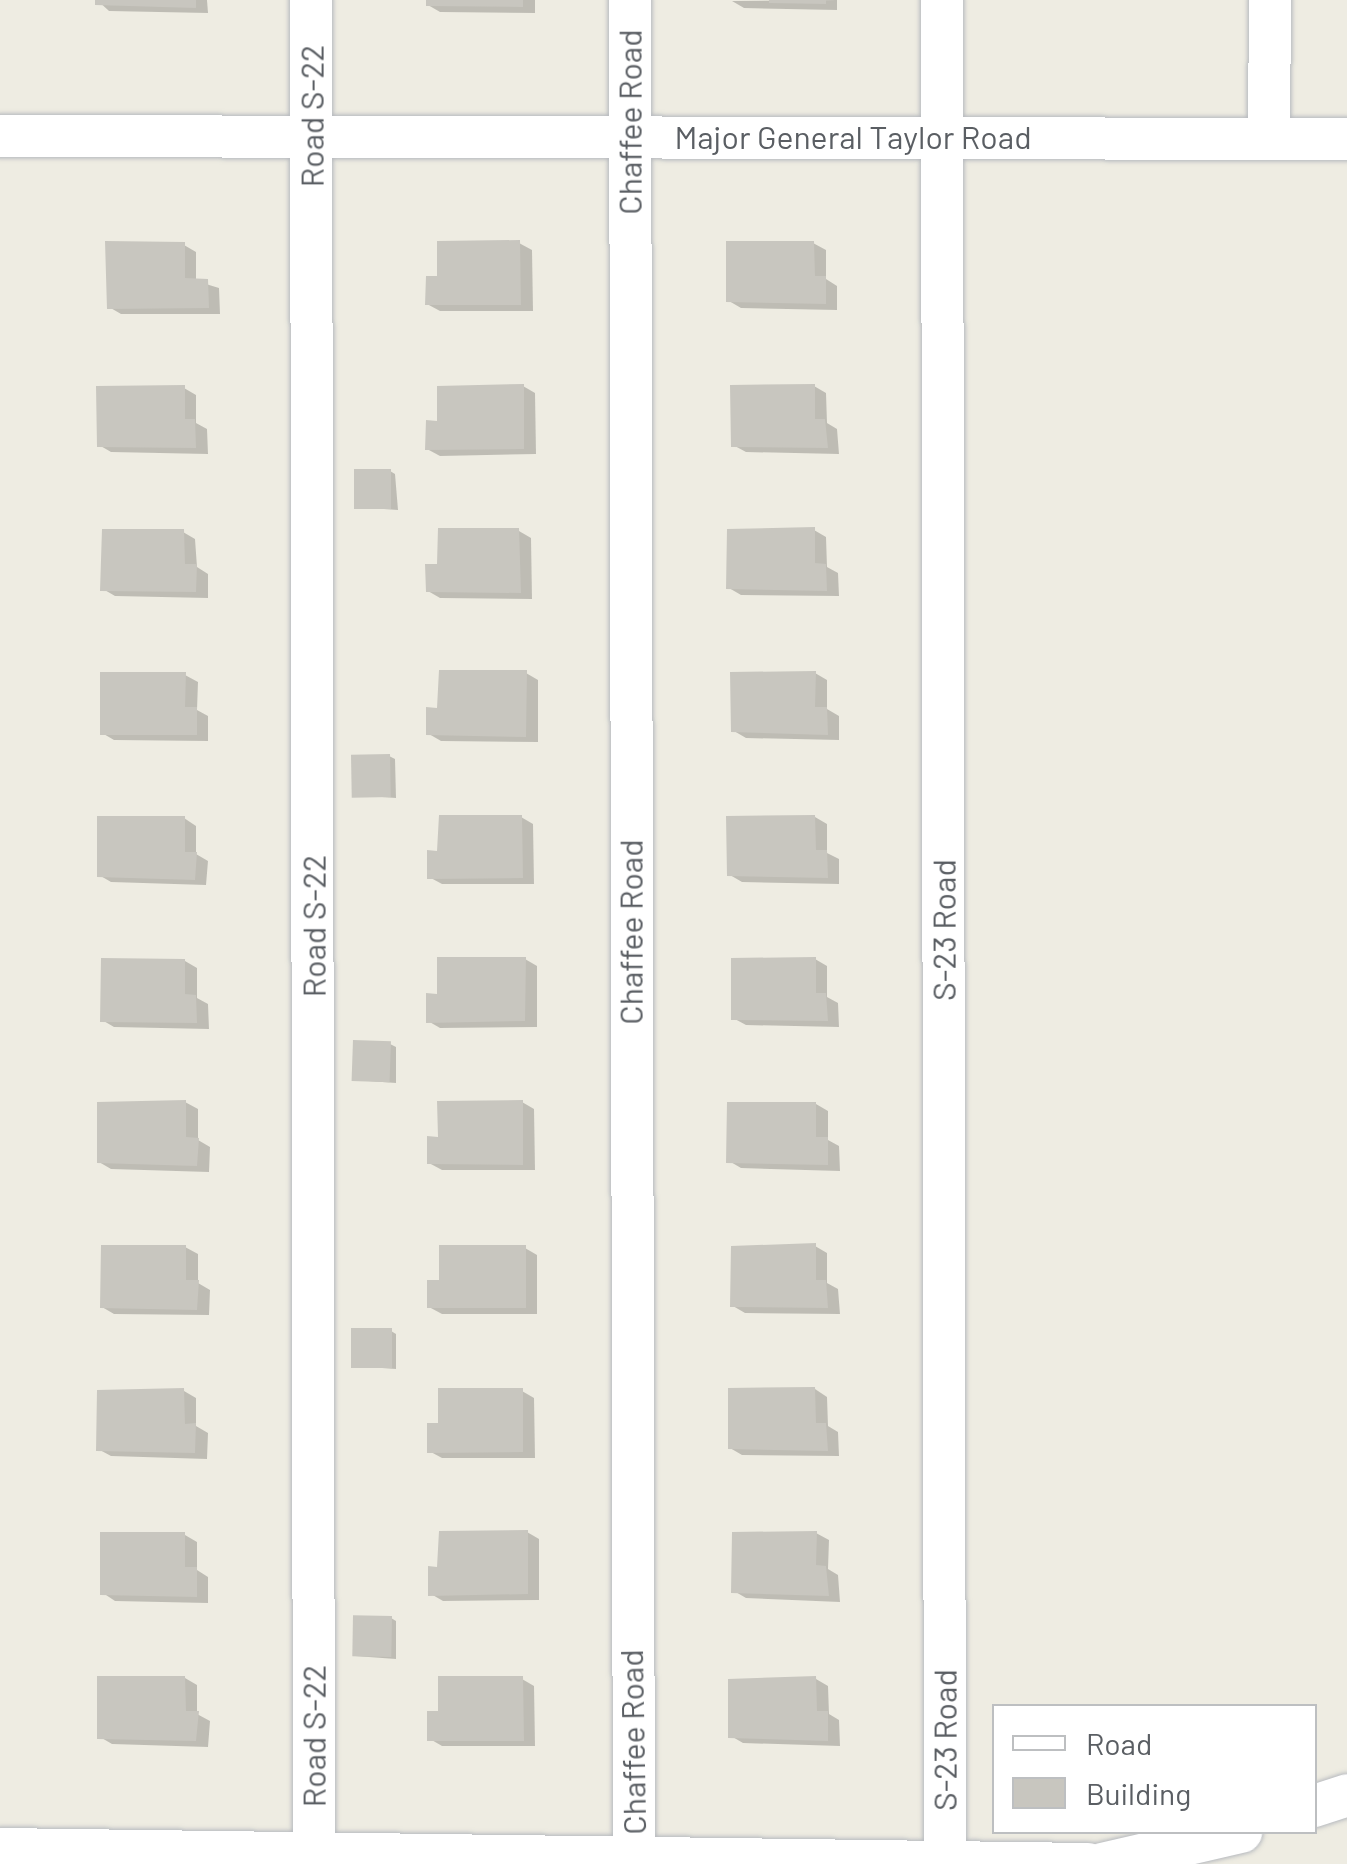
<!DOCTYPE html>
<style>
body{margin:0}
#map{position:relative;width:1347px;height:1864px;overflow:hidden;background:#eeece2;font-family:Barlow,sans-serif}
div>[style]{position:absolute}
.shadow>*{inset:0;background:#0003}
.building>*{inset:0;background:#c8c6bf;transform-origin:0 0}
.roads{filter:drop-shadow(0 0 2px #b7babf) drop-shadow(0 0 2px #b7babf)}
.minor>*{height:42px;margin:-21px;padding:0 21px;transform-origin:21px;border-radius:21px;background:#fff}
span{translate:-50% -50%;white-space:nowrap;text-align:center;line-height:1.15;-webkit-text-stroke:8px #fff;paint-order:stroke}
.street-label{font-size:32px;color:#5a5e63}
.legend{position:absolute;left:992px;top:1704px;width:325px;height:130px;box-sizing:border-box;background:#fff;border:2px solid #bdbfc1;margin:0;padding:12px 18px;list-style:none;font-size:30px;color:#5a5e63}
.legend li{display:flex;align-items:center;gap:20px;height:50px}
.legend b{width:50px;border:2px solid #bdbfc1}
</style>
<div id="map">
<div class="shadow">
<div style="clip-path:polygon(97px 0,207px 0,208px 13px,109px 11px)"></div>
<div style="clip-path:polygon(428px 0,535px 0,535px 13px,440px 12px,428px 5px)"></div>
<div style="clip-path:polygon(837px 0,837px 10px,744px 8px,732px 1px)"></div>
<div style="clip-path:polygon(519px 243px,532px 250px,533px 311px,440px 311px,427px 304px,439px 278px)"></div>
<div style="clip-path:polygon(813px 243px,826px 250px,826px 279px,837px 286px,837px 310px,741px 308px,729px 301px)"></div>
<div style="clip-path:polygon(184px 245px,196px 252px,196px 281px,219px 288px,220px 314px,121px 314px,109px 307px)"></div>
<div style="clip-path:polygon(523px 386px,535px 393px,536px 454px,440px 456px,427px 449px,439px 423px)"></div>
<div style="clip-path:polygon(814px 386px,826px 393px,827px 423px,837px 429px,839px 454px,746px 452px,733px 445px)"></div>
<div style="clip-path:polygon(184px 388px,196px 395px,196px 423px,207px 429px,208px 454px,111px 452px,99px 445px)"></div>
<div style="clip-path:polygon(390px 471px,395px 474px,398px 510px,355px 507px)"></div>
<div style="clip-path:polygon(814px 530px,826px 537px,827px 567px,838px 573px,839px 596px,741px 595px,729px 588px)"></div>
<div style="clip-path:polygon(519px 531px,531px 538px,532px 599px,440px 598px,428px 591px,440px 567px)"></div>
<div style="clip-path:polygon(183px 532px,195px 539px,197px 567px,208px 574px,208px 598px,115px 596px,103px 589px)"></div>
<div style="clip-path:polygon(526px 673px,538px 680px,538px 742px,441px 741px,429px 734px,440px 711px)"></div>
<div style="clip-path:polygon(815px 673px,827px 680px,827px 709px,839px 716px,839px 740px,746px 738px,734px 731px)"></div>
<div style="clip-path:polygon(185px 675px,198px 682px,197px 710px,208px 716px,208px 741px,114px 740px,102px 733px)"></div>
<div style="clip-path:polygon(389px 756px,395px 759px,396px 798px,353px 795px)"></div>
<div style="clip-path:polygon(521px 817px,533px 824px,534px 884px,442px 884px,429px 877px)"></div>
<div style="clip-path:polygon(815px 817px,827px 824px,827px 853px,839px 859px,839px 884px,742px 882px,730px 875px)"></div>
<div style="clip-path:polygon(184px 818px,196px 826px,196px 854px,208px 861px,206px 885px,111px 882px,99px 875px)"></div>
<div style="clip-path:polygon(525px 959px,537px 966px,537px 1027px,440px 1028px,428px 1021px)"></div>
<div style="clip-path:polygon(815px 959px,827px 966px,827px 997px,838px 1003px,839px 1027px,746px 1025px,733px 1018px)"></div>
<div style="clip-path:polygon(185px 961px,197px 968px,197px 998px,208px 1004px,209px 1029px,114px 1027px,102px 1020px)"></div>
<div style="clip-path:polygon(390px 1044px,396px 1047px,396px 1083px,355px 1080px)"></div>
<div style="clip-path:polygon(185px 1102px,198px 1109px,198px 1140px,210px 1147px,209px 1172px,111px 1169px,99px 1162px)"></div>
<div style="clip-path:polygon(522px 1102px,534px 1109px,535px 1170px,442px 1170px,429px 1163px)"></div>
<div style="clip-path:polygon(816px 1104px,828px 1111px,828px 1140px,839px 1146px,840px 1171px,741px 1168px,729px 1161px)"></div>
<div style="clip-path:polygon(815px 1246px,827px 1253px,827px 1283px,838px 1289px,840px 1314px,745px 1313px,733px 1306px)"></div>
<div style="clip-path:polygon(185px 1247px,198px 1254px,198px 1283px,210px 1290px,209px 1315px,114px 1314px,102px 1307px)"></div>
<div style="clip-path:polygon(525px 1248px,537px 1255px,537px 1314px,442px 1314px,429px 1307px)"></div>
<div style="clip-path:polygon(391px 1331px,396px 1334px,396px 1369px,354px 1366px)"></div>
<div style="clip-path:polygon(815px 1389px,827px 1397px,828px 1426px,838px 1432px,839px 1456px,742px 1455px,730px 1448px)"></div>
<div style="clip-path:polygon(184px 1391px,196px 1398px,196px 1426px,208px 1433px,207px 1459px,111px 1456px,98px 1449px)"></div>
<div style="clip-path:polygon(522px 1391px,534px 1398px,535px 1458px,442px 1458px,429px 1451px)"></div>
<div style="clip-path:polygon(527px 1532px,539px 1539px,539px 1600px,443px 1601px,431px 1594px,439px 1570px)"></div>
<div style="clip-path:polygon(816px 1533px,829px 1540px,828px 1569px,838px 1575px,840px 1602px,746px 1598px,734px 1591px)"></div>
<div style="clip-path:polygon(185px 1535px,197px 1542px,197px 1570px,208px 1577px,208px 1603px,115px 1601px,103px 1593px)"></div>
<div style="clip-path:polygon(391px 1618px,396px 1621px,396px 1659px,355px 1656px)"></div>
<div style="clip-path:polygon(185px 1678px,197px 1685px,197px 1714px,210px 1721px,208px 1747px,112px 1744px,100px 1737px)"></div>
<div style="clip-path:polygon(522px 1679px,534px 1686px,535px 1746px,442px 1746px,430px 1739px,441px 1713px)"></div>
<div style="clip-path:polygon(816px 1679px,828px 1686px,829px 1714px,839px 1720px,840px 1746px,743px 1743px,731px 1736px)"></div>
</div>
<div class="building">
<div style="clip-path:polygon(95px 0,196px 0,196px 8px,95px 5px)"></div>
<div style="clip-path:polygon(426px 0,523px 0,523px 7px,426px 6px)"></div>
<div style="clip-path:polygon(769px 0,826px 0,826px 4px,769px 3px)"></div>
<div style="clip-path:polygon(520px 240px,521px 305px,425px 305px,426px 276px,437px 276px,437px 241px)"></div>
<div style="clip-path:polygon(105px 241px,185px 242px,185px 278px,208px 279px,209px 308px,107px 309px)"></div>
<div style="clip-path:polygon(726px 241px,814px 241px,815px 276px,826px 276px,826px 304px,726px 302px)"></div>
<div style="clip-path:polygon(524px 384px,524px 449px,425px 450px,426px 420px,437px 421px,437px 386px)"></div>
<div style="clip-path:polygon(815px 384px,815px 419px,825px 419px,828px 448px,731px 447px,730px 385px)"></div>
<div style="clip-path:polygon(185px 385px,185px 419px,195px 419px,196px 448px,97px 447px,96px 386px)"></div>
<div style="left:354px;top:469px;width:37px;height:40px"></div>
<div style="clip-path:polygon(815px 527px,815px 563px,826px 564px,827px 591px,726px 589px,727px 529px)"></div>
<div style="clip-path:polygon(438px 528px,519px 528px,521px 593px,426px 592px,425px 564px,437px 564px)"></div>
<div style="clip-path:polygon(102px 529px,184px 529px,185px 564px,197px 564px,196px 592px,100px 591px)"></div>
<div style="clip-path:polygon(439px 670px,527px 670px,526px 737px,426px 735px,426px 707px,437px 708px)"></div>
<div style="clip-path:polygon(816px 671px,815px 707px,827px 707px,828px 735px,731px 732px,730px 672px)"></div>
<div style="clip-path:polygon(100px 672px,186px 672px,185px 707px,197px 707px,197px 735px,100px 735px)"></div>
<div style="left:390px;top:754px;width:43px;height:39px;rotate:89deg"></div>
<div style="clip-path:polygon(439px 815px,522px 815px,523px 878px,427px 879px,427px 850px,437px 851px)"></div>
<div style="clip-path:polygon(815px 815px,816px 850px,827px 850px,828px 878px,727px 876px,726px 816px)"></div>
<div style="clip-path:polygon(97px 816px,185px 816px,185px 852px,197px 852px,195px 880px,97px 877px)"></div>
<div style="clip-path:polygon(437px 957px,526px 957px,525px 1021px,426px 1023px,426px 993px,437px 994px)"></div>
<div style="clip-path:polygon(816px 957px,816px 993px,826px 993px,828px 1021px,731px 1020px,731px 958px)"></div>
<div style="clip-path:polygon(101px 958px,185px 959px,185px 994px,196px 995px,197px 1023px,100px 1022px)"></div>
<div style="left:353px;top:1040px;width:38px;height:41px;rotate:2deg"></div>
<div style="clip-path:polygon(186px 1100px,186px 1137px,199px 1138px,197px 1166px,97px 1163px,97px 1102px)"></div>
<div style="clip-path:polygon(523px 1100px,523px 1165px,427px 1164px,427px 1136px,438px 1137px,437px 1101px)"></div>
<div style="clip-path:polygon(727px 1102px,816px 1102px,816px 1137px,828px 1137px,828px 1165px,726px 1163px)"></div>
<div style="clip-path:polygon(816px 1243px,816px 1280px,826px 1280px,828px 1308px,730px 1307px,731px 1246px)"></div>
<div style="clip-path:polygon(101px 1245px,186px 1245px,186px 1280px,199px 1280px,197px 1310px,100px 1308px)"></div>
<div style="clip-path:polygon(439px 1245px,526px 1245px,526px 1308px,427px 1308px,427px 1280px,439px 1280px)"></div>
<div style="left:351px;top:1328px;width:41px;height:40px"></div>
<div style="clip-path:polygon(815px 1387px,816px 1423px,826px 1423px,828px 1451px,728px 1449px,728px 1388px)"></div>
<div style="clip-path:polygon(184px 1388px,185px 1424px,196px 1423px,195px 1453px,96px 1451px,97px 1390px)"></div>
<div style="clip-path:polygon(438px 1388px,523px 1388px,523px 1452px,427px 1453px,427px 1423px,438px 1423px)"></div>
<div style="clip-path:polygon(528px 1530px,528px 1594px,428px 1596px,428px 1566px,437px 1567px,439px 1531px)"></div>
<div style="clip-path:polygon(817px 1531px,816px 1565px,826px 1566px,829px 1596px,731px 1593px,732px 1532px)"></div>
<div style="clip-path:polygon(100px 1532px,185px 1532px,185px 1567px,197px 1567px,197px 1597px,100px 1595px)"></div>
<div style="left:392px;top:1616px;width:41px;height:39px;rotate:91deg"></div>
<div style="clip-path:polygon(97px 1676px,185px 1676px,186px 1711px,199px 1711px,196px 1741px,97px 1739px)"></div>
<div style="clip-path:polygon(438px 1676px,523px 1676px,524px 1741px,427px 1741px,427px 1711px,438px 1711px)"></div>
<div style="clip-path:polygon(816px 1676px,817px 1711px,828px 1711px,828px 1741px,728px 1738px,728px 1679px)"></div>
</div>
<div class="roads">
<div class="minor">
<div style="left:311px;top:0;width:1852px;rotate:89.91deg"></div>
<div style="left:630px;top:0;width:1864px;rotate:89.88deg"></div>
<div style="left:942px;top:0;width:1860px;rotate:89.91deg"></div>
<div style="left:0;top:136px;width:1347px;rotate:0.13deg"></div>
<div style="left:1269px;top:138px;width:138px;rotate:-89.6deg"></div>
<div style="left:1314px;top:1806px;width:35px;rotate:-18deg"></div>
<div style="left:0;top:1849px;width:1088px;rotate:0.79deg"></div>
<div style="left:1102px;top:1864px;width:143px;rotate:-13deg"></div>
</div>
</div>
<div class="street-label">
<span style="left:311px;top:116px;rotate:-90deg">Road S-22</span>
<span style="left:629px;top:122px;rotate:-90deg">Chaffee Road</span>
<span style="left:853px;top:136px">Major General Taylor Road</span>
<span style="left:313px;top:926px;rotate:-90deg">Road S-22</span>
<span style="left:943px;top:930px;rotate:-90deg">S-23 Road</span>
<span style="left:630px;top:932px;rotate:-90deg">Chaffee Road</span>
<span style="left:313px;top:1736px;rotate:-90deg">Road S-22</span>
<span style="left:944px;top:1740px;rotate:-90deg">S-23 Road</span>
<span style="left:632px;top:1742px;rotate:-91deg">Chaffee Road</span>
</div>
<ul class="legend">
<li><b style="height:12px;background:#fff"></b>Road</li>
<li><b style="height:28px;background:#c8c6bf"></b>Building</li>
</ul>
</div>
